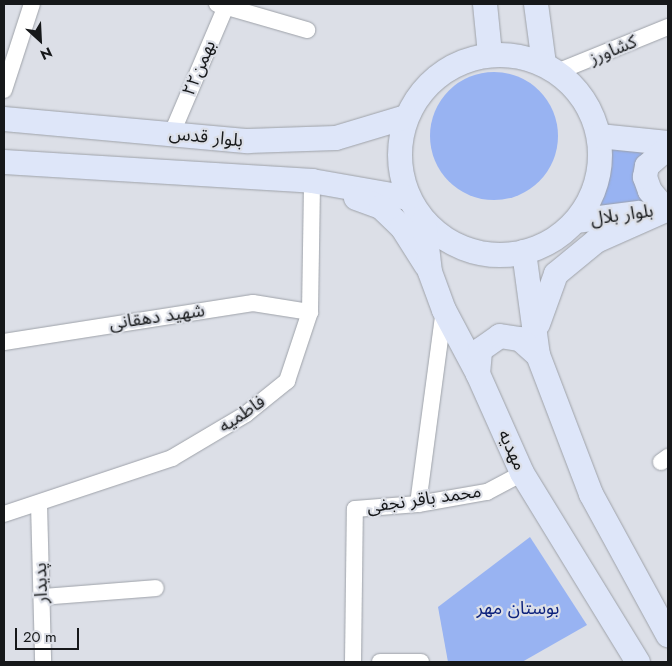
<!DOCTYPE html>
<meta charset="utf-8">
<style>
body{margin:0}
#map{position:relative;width:672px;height:666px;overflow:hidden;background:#dcdfe7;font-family:Jost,"Noto Sans Arabic",sans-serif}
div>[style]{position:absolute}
.green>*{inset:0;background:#98b3f2}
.round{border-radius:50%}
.roads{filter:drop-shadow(0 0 1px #9ea2a9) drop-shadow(0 0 1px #9ea2a9)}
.street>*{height:16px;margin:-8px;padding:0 8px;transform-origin:8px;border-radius:8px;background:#fff}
.secondary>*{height:24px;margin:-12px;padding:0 12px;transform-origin:12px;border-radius:12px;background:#dee6f9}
.secondary>.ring{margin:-12px;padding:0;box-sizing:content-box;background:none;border:24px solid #dee6f9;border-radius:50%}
span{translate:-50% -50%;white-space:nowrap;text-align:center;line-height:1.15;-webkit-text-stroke:4.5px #dcdfe7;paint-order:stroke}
.street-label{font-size:18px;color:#16181a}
.park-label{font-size:18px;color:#0d227c}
.frame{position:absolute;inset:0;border:5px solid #16181a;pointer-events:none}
.north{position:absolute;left:15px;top:15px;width:50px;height:50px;-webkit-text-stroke:4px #dcdfe7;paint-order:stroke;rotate:155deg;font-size:14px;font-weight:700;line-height:20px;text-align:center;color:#16181a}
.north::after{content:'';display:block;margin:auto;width:18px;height:22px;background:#16181a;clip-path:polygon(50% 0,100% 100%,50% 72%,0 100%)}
.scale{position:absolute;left:15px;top:628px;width:64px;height:22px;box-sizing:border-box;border:2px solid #16181a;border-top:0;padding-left:6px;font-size:15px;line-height:18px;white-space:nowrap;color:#16181a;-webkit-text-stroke:4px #dcdfe7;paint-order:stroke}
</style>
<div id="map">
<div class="green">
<div class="round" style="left:430px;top:72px;width:128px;height:128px"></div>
<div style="clip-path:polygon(607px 142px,659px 149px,656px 207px,590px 212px,606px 180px)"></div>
<div style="clip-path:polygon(530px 537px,587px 625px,522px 662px,448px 662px,438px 607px)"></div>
</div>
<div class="roads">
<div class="street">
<div style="left:217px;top:4px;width:94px;rotate:16.1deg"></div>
<div style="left:557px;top:72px;width:120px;rotate:-22.1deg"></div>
<div style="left:4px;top:90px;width:90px;rotate:-72deg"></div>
<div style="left:172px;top:133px;width:140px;rotate:-66.9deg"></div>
<div style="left:4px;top:342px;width:252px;rotate:-8.9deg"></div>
<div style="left:253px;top:303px;width:58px;rotate:9deg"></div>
<div style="left:661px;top:462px;width:9px;rotate:-36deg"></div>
<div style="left:39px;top:504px;width:158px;rotate:88.5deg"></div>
<div style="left:418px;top:504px;width:196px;rotate:-82.4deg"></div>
<div style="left:4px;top:514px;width:177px;rotate:-18.4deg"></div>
<div style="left:172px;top:458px;width:86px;rotate:-30.7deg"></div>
<div style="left:246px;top:414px;width:53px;rotate:-38.8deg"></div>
<div style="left:287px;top:381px;width:73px;rotate:-71.6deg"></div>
<div style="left:310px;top:312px;width:131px;rotate:-89.1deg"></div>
<div style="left:42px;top:597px;width:114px;rotate:-4.5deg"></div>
<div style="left:353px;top:662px;width:153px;rotate:-89.3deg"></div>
<div style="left:355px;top:509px;width:63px;rotate:-4.5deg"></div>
<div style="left:418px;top:504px;width:70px;rotate:-9.9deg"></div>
<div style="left:487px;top:492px;width:40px;rotate:-28deg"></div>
<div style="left:380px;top:662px;width:41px"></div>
</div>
<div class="secondary">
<div style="left:485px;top:4px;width:50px;rotate:84.3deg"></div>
<div style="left:536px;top:4px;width:61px;rotate:82.4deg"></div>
<div class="ring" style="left:400px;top:55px;width:176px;height:176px"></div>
<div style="left:4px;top:119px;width:245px;rotate:5.2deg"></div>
<div style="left:248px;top:141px;width:88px;rotate:-2deg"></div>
<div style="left:336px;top:138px;width:73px;rotate:-16.7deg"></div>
<div style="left:599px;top:136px;width:69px;rotate:5.8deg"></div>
<div style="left:4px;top:162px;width:309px;rotate:3.5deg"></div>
<div style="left:312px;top:181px;width:97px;rotate:10deg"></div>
<div style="left:356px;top:198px;width:27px;rotate:20deg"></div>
<div style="left:381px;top:207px;width:29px;rotate:44deg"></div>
<div style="left:402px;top:227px;width:45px;rotate:57.7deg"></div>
<div style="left:424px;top:221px;width:51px;rotate:83.3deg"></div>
<div style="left:430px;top:272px;width:40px;rotate:69.8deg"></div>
<div style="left:444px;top:310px;width:72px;rotate:62deg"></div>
<div style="left:478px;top:374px;width:108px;rotate:66deg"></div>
<div style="left:522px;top:473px;width:222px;rotate:58.5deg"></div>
<div style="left:576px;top:221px;width:63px;rotate:-7.4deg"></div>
<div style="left:524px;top:252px;width:104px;rotate:82.3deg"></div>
<div style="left:538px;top:355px;width:149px;rotate:69.1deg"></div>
<div style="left:591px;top:494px;width:161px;rotate:61.4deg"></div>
<div style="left:538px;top:324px;width:53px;rotate:-70.2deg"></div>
<div style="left:556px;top:274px;width:52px;rotate:-39.5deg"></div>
<div style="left:596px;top:241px;width:77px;rotate:-23.9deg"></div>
<div style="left:666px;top:210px;width:25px;rotate:-130deg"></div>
<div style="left:650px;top:191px;width:15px;rotate:-110deg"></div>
<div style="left:645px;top:177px;width:11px;rotate:-80deg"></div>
<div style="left:647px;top:166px;width:28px;rotate:-41deg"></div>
<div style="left:478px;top:374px;width:24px;rotate:-85deg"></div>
<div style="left:480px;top:350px;width:24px;rotate:-35deg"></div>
<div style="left:500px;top:336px;width:20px;rotate:9deg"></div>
<div style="left:520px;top:339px;width:24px;rotate:42deg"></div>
</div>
</div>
<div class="street-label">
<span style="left:613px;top:50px;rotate:-22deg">کشاورز</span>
<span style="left:199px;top:68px;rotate:-67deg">۲۲بهمن</span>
<span style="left:206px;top:137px;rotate:6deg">بلوار قدس</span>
<span style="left:622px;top:215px;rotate:-8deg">بلوار بلال</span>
<span style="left:157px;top:317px;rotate:-8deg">شهید دهقانی</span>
<span style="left:242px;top:414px;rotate:-34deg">فاطمیه</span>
<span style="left:512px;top:450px;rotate:65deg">مهدیه</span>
<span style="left:424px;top:499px;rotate:-8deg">محمد باقر نجفی</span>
<span style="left:41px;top:583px;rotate:-92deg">پدیدار</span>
</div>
<div class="park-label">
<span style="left:518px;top:608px">بوستان مهر</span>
</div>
<div class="frame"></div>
<div class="north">N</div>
<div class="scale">20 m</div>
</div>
